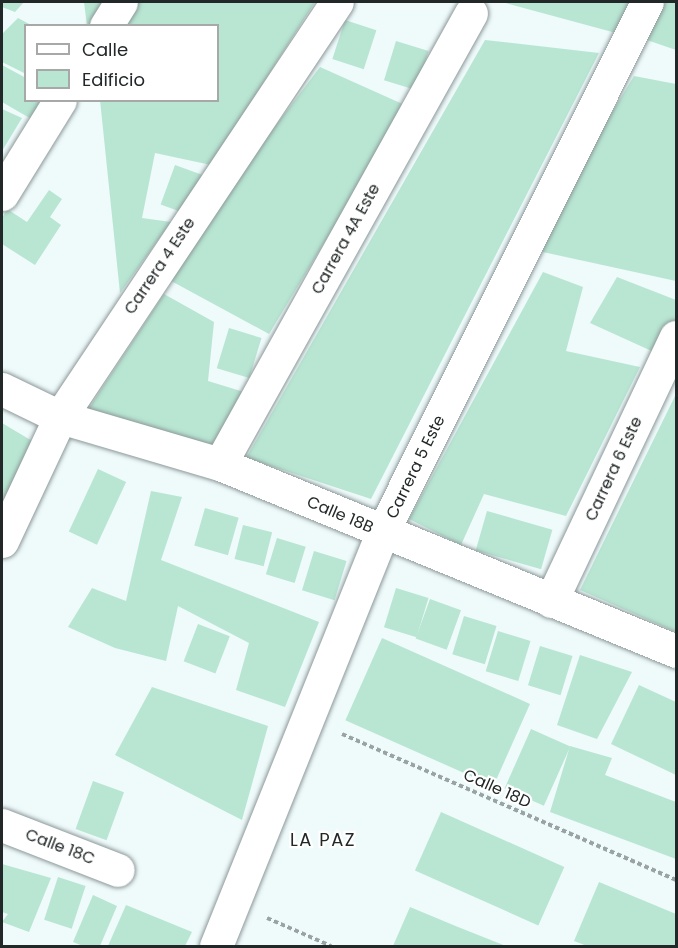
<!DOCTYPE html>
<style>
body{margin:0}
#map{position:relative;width:678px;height:948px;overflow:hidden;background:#effafb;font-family:Poppins,sans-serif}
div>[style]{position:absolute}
.building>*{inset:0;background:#b8e6d3;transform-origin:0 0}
.path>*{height:4px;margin-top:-2px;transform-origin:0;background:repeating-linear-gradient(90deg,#9aa3a3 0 4.5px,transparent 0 7.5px)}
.roads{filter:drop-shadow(0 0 2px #8d9899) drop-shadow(0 0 2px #8d9899)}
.street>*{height:33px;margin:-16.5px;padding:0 16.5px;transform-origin:16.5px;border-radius:16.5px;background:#fff}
span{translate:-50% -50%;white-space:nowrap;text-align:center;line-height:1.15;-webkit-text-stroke:4.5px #fff;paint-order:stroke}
.street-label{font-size:16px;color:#222727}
.neighbourhood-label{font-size:18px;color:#222727;letter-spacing:1.5px}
.frame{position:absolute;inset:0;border:3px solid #222727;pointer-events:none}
.legend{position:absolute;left:24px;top:24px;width:195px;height:78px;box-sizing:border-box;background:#fff;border:2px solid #a7a9a9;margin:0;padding:8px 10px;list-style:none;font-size:18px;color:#222727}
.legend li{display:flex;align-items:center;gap:12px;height:30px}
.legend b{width:30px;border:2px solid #a7a9a9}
</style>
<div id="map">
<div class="building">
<div style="clip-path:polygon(2px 2px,24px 2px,15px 12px,2px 7px)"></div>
<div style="clip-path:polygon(84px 2px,110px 2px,94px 26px,87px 26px)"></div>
<div style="clip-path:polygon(134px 2px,315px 2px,211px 165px,155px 153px,142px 218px,171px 222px,120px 293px,100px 100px,218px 100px,218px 26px,119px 26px)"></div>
<div style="clip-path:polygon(502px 2px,633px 2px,616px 33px)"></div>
<div style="clip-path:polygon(661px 2px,676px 2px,676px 50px,644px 39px)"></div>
<div style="clip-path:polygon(18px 18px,33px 26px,26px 26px,26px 74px,2px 62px,2px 34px)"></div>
<div style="left:345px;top:20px;width:33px;height:41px;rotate:18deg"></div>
<div style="clip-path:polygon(485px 40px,599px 53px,371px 499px,246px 458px)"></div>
<div style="left:396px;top:41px;width:34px;height:41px;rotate:17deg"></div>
<div style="clip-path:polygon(2px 65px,26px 78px,26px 100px,44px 100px,33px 120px,2px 102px)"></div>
<div style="clip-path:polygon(320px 67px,407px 106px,269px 334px,162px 276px)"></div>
<div style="clip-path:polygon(634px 76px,676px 84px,676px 281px,529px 249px)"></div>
<div style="clip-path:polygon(2px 109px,22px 118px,2px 151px)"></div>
<div style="left:175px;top:165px;width:33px;height:42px;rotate:20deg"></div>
<div style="clip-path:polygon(49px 190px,62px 199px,50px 217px,61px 225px,35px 265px,2px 244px,2px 218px,7px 209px,27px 222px)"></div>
<div style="clip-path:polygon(543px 272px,583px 287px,566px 351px,640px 367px,566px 516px,484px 494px,461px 545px,409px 519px)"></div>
<div style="clip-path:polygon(617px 277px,676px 300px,676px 320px,656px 353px,590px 323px)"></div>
<div style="clip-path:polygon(164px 294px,214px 322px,208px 381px,244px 392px,215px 446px,85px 414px)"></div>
<div style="left:229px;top:328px;width:34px;height:42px;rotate:17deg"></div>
<div style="clip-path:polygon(676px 394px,676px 632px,580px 590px)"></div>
<div style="clip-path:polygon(2px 423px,44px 448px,2px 511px)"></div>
<div style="left:98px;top:469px;width:31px;height:69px;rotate:25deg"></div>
<div style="clip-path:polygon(151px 491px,182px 497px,161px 560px,319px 622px,285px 707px,236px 690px,249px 643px,178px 606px,166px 661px,115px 648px,68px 627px,92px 588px,126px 601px)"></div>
<div style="left:205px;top:508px;width:35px;height:39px;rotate:16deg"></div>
<div style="left:487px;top:511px;width:68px;height:41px;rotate:16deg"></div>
<div style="left:243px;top:525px;width:30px;height:35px;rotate:14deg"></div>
<div style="left:277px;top:538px;width:30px;height:38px;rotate:17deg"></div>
<div style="left:314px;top:551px;width:34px;height:41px;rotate:17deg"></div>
<div style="left:396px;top:588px;width:34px;height:41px;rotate:17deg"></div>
<div style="left:430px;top:599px;width:33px;height:42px;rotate:20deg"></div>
<div style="left:464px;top:616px;width:34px;height:40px;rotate:17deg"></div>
<div style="left:198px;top:624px;width:34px;height:40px;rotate:21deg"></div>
<div style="left:498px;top:631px;width:34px;height:42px;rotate:17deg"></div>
<div style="left:382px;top:638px;width:162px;height:90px;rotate:24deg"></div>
<div style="left:540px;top:646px;width:34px;height:41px;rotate:17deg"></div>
<div style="clip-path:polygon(580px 655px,632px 672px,597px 739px,557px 725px)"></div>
<div style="clip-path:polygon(639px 685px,676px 702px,676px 775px,611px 744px)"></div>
<div style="clip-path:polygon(152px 687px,268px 726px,242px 820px,115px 755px)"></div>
<div style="left:531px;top:729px;width:43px;height:65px;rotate:24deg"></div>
<div style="clip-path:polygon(570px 746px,612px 758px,605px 775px,676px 802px,676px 859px,550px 812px)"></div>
<div style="left:93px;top:781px;width:33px;height:51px;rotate:20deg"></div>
<div style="left:441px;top:812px;width:135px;height:64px;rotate:24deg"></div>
<div style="clip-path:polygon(2px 864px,51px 878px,29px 932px,2px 922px,8px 914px,2px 912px)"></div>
<div style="left:58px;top:877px;width:29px;height:45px;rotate:18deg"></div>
<div style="clip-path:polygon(599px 882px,676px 914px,676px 946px,587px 946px,574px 941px)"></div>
<div style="clip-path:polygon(93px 895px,117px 906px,100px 946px,83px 946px,73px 942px)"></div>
<div style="clip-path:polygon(126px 905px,192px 932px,185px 946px,108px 946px)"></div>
<div style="clip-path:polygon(410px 907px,458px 927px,506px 946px,393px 946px)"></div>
</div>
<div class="path">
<div style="left:342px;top:734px;width:365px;rotate:23.6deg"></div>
<div style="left:267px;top:918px;width:70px;rotate:23.6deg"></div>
</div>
<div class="roads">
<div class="street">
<div style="left:106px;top:26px;width:28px;rotate:-58deg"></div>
<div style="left:2px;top:194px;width:110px;rotate:-58.3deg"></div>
<div style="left:2px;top:389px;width:64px;rotate:25.8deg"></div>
<div style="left:60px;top:417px;width:167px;rotate:16.4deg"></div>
<div style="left:220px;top:464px;width:493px;rotate:22.3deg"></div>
<div style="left:220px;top:464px;width:516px;rotate:-60.9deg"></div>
<div style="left:2px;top:541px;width:137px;rotate:-64.9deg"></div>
<div style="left:60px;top:417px;width:499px;rotate:-56.3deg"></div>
<div style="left:551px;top:601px;width:292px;rotate:-64.7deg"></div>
<div style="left:2px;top:825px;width:124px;rotate:21.2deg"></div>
<div style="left:216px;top:946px;width:445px;rotate:-68.1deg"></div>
<div style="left:382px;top:533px;width:593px;rotate:-63.48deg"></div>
</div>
</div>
<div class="street-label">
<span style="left:346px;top:239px;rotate:-61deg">Carrera 4A Este</span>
<span style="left:160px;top:266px;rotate:-56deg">Carrera 4 Este</span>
<span style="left:416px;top:467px;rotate:-64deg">Carrera 5 Este</span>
<span style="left:614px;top:469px;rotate:-65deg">Carrera 6 Este</span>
<span style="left:340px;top:515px;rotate:23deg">Calle 18B</span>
<span style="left:497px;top:789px;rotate:24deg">Calle 18D</span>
<span style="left:60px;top:847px;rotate:21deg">Calle 18C</span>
</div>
<div class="neighbourhood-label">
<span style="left:323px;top:840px">LA PAZ</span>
</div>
<div class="frame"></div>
<ul class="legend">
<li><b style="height:8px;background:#fff"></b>Calle</li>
<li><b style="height:16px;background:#b8e6d3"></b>Edificio</li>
</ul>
</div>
